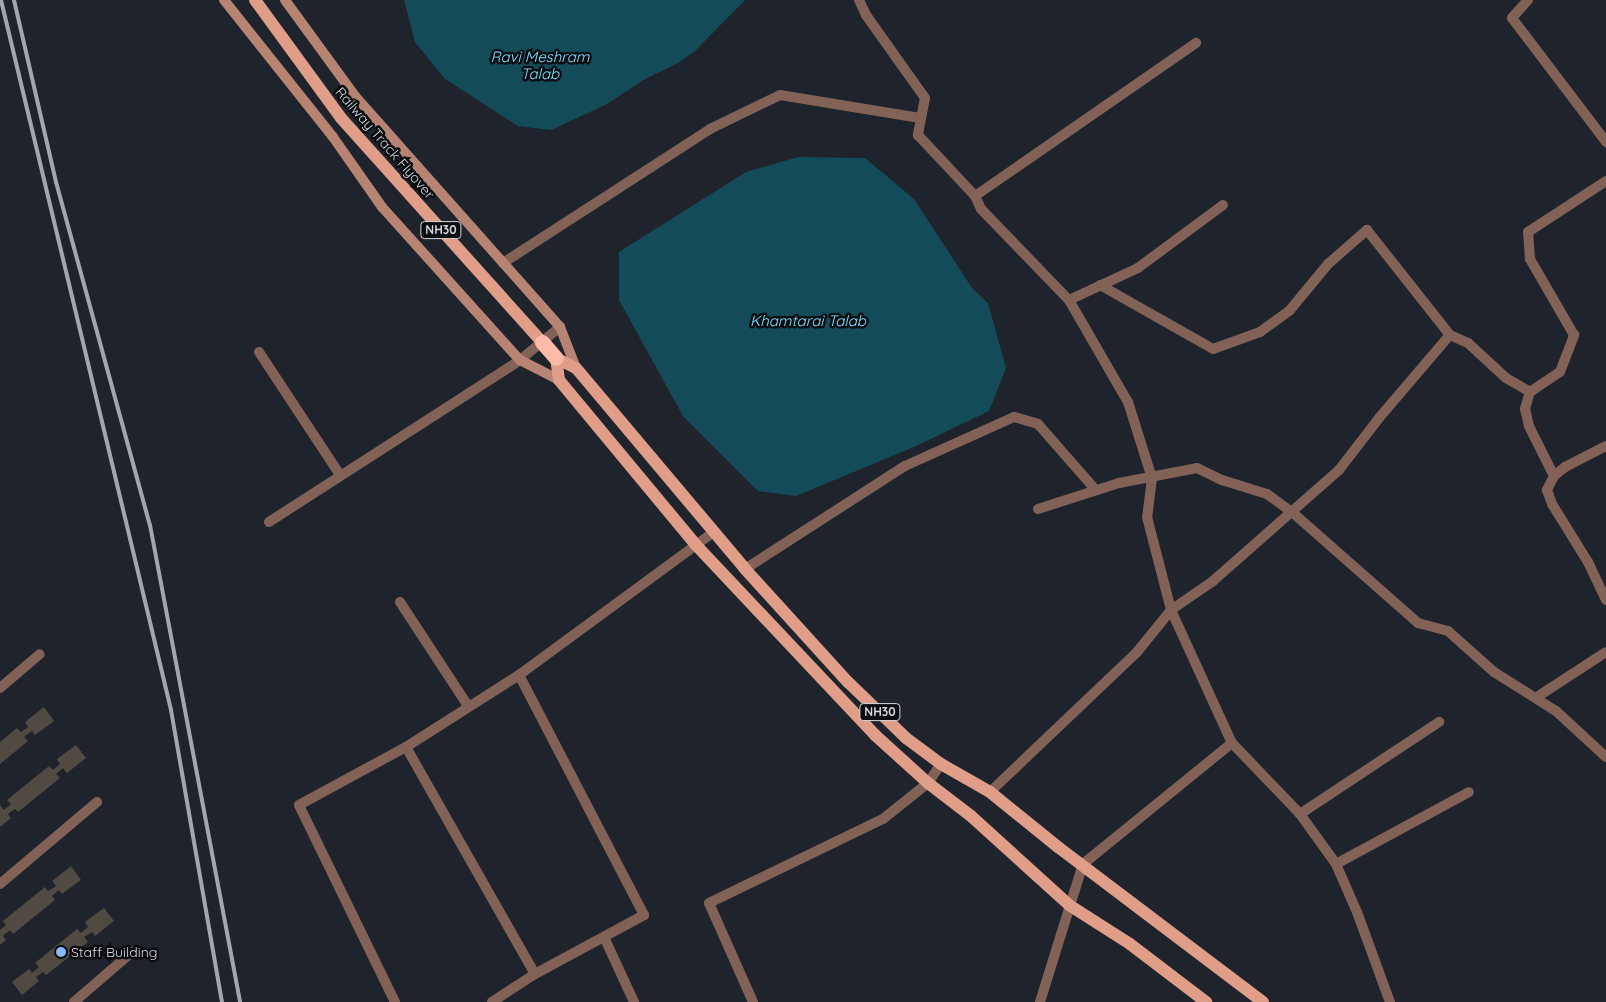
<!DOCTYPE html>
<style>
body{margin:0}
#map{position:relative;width:1606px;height:1002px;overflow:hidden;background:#1f242c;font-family:Quicksand,sans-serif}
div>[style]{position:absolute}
.water>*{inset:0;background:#144b59}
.building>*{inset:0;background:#514a42}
.street>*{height:10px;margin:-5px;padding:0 5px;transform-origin:5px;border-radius:5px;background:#826257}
.secondary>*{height:10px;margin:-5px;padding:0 5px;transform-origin:5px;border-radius:5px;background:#b78473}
.primary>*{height:12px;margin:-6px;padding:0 6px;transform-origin:6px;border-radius:6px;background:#e09e89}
.highway>*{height:15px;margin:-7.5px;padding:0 7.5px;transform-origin:7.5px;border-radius:7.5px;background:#fcbba6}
.rail>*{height:4px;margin:-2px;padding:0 2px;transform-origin:2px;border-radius:2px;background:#a3a7ad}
.dots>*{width:14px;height:14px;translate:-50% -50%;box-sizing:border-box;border:2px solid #0b0d11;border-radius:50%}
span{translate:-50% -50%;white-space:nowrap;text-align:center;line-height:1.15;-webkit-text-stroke:5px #0b0d11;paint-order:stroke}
.shield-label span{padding:1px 4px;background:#0b0d11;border:1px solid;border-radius:4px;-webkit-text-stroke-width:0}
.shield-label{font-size:12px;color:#d5d9de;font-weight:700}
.street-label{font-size:14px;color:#d5d9de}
.poi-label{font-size:14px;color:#d5d9de}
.left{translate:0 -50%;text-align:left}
.water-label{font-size:15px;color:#7ae2fe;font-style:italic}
</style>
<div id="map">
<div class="water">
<div style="clip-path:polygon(404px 0,745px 0,696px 50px,678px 63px,645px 79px,607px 104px,551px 130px,518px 126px,445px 79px,415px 42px)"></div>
<div style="clip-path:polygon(798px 157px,865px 158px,914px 199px,972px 288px,988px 303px,1006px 368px,989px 411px,914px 447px,796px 496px,758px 491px,683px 416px,619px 300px,619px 252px,746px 172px)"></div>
</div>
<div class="building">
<div style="clip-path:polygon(44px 707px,54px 721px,35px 735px,32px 731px,24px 737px,28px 741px,0 764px,0 742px,17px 728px,21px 732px,28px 727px,25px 722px)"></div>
<div style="clip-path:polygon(76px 745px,86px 758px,67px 773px,63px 768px,56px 774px,60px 778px,18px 812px,15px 809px,8px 814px,11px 818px,0 827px,0 805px,4px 810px,11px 804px,7px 800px,49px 766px,53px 770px,60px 764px,57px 759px)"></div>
<div style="clip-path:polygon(71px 866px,81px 880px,62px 894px,59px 890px,52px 896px,55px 900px,13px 934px,10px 930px,3px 936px,6px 940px,0 945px,0 930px,6px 925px,3px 921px,45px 887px,48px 891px,56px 886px,52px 881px)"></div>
<div style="clip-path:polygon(104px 908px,114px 921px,95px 936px,92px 932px,84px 937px,88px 942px,46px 975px,43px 972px,36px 977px,39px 981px,22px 995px,12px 982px,29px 969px,32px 973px,39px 967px,35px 963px,77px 929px,81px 933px,88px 927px,85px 922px)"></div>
</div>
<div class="street">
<div style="left:859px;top:0;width:17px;rotate:65deg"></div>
<div style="left:866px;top:15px;width:102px;rotate:54.6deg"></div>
<div style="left:925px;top:98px;width:38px;rotate:101deg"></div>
<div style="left:918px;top:135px;width:83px;rotate:46.9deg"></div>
<div style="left:975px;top:196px;width:14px;rotate:65deg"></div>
<div style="left:981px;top:209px;width:127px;rotate:46deg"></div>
<div style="left:1528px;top:0;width:24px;rotate:132deg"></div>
<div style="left:1512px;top:18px;width:156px;rotate:52.8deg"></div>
<div style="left:975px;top:196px;width:269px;rotate:-34.7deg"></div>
<div style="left:1223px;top:205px;width:106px;rotate:143.5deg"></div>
<div style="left:1138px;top:268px;width:76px;rotate:155.1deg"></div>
<div style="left:1069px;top:300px;width:118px;rotate:60deg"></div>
<div style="left:1128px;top:402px;width:80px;rotate:72.5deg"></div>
<div style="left:1152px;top:478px;width:39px;rotate:97deg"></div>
<div style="left:1147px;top:517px;width:96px;rotate:75.5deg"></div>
<div style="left:1171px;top:610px;width:146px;rotate:65.4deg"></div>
<div style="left:1232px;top:743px;width:98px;rotate:46.2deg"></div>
<div style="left:1300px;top:814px;width:62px;rotate:54.2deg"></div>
<div style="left:1336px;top:864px;width:52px;rotate:66.4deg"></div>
<div style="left:1357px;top:912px;width:96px;rotate:69.9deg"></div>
<div style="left:503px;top:263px;width:247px;rotate:-32.9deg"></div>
<div style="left:710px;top:129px;width:78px;rotate:-25.9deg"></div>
<div style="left:780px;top:95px;width:142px;rotate:9.3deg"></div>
<div style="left:1100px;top:285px;width:130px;rotate:29.5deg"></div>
<div style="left:1213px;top:349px;width:50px;rotate:-19.9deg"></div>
<div style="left:1260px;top:332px;width:37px;rotate:-36deg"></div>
<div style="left:1290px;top:310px;width:60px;rotate:-50.4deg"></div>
<div style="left:1328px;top:264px;width:52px;rotate:-41.1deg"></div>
<div style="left:1367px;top:230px;width:134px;rotate:51.7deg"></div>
<div style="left:1450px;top:335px;width:20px;rotate:24deg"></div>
<div style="left:1468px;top:343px;width:52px;rotate:42.6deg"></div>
<div style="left:1506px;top:378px;width:28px;rotate:30deg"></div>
<div style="left:259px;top:352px;width:147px;rotate:56.6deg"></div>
<div style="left:1606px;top:446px;width:46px;rotate:152.9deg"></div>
<div style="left:1565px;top:467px;width:14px;rotate:141deg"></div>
<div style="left:1554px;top:476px;width:16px;rotate:117deg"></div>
<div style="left:1547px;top:490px;width:15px;rotate:70deg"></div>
<div style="left:1552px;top:504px;width:68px;rotate:58.2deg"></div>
<div style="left:1588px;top:562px;width:42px;rotate:64.7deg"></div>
<div style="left:1554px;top:476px;width:56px;rotate:-116.6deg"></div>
<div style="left:1529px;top:426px;width:17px;rotate:-103deg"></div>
<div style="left:1525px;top:409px;width:18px;rotate:-74deg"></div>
<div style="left:1530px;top:392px;width:36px;rotate:-34deg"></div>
<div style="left:1560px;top:372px;width:40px;rotate:-69deg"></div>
<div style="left:1574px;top:335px;width:88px;rotate:-120.1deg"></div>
<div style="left:1530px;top:259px;width:27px;rotate:-94deg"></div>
<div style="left:1528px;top:232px;width:93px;rotate:-33.2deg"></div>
<div style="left:1038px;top:509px;width:85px;rotate:-17.8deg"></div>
<div style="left:1119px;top:483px;width:79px;rotate:-10.9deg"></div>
<div style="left:1197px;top:468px;width:28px;rotate:26deg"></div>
<div style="left:1222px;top:480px;width:47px;rotate:17.3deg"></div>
<div style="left:1267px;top:494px;width:31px;rotate:36deg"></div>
<div style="left:1292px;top:512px;width:168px;rotate:41.4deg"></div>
<div style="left:1418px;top:623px;width:31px;rotate:15deg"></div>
<div style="left:1448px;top:631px;width:62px;rotate:41.7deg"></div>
<div style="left:1494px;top:672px;width:73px;rotate:32.2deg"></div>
<div style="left:1556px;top:711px;width:68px;rotate:42.6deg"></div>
<div style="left:269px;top:522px;width:299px;rotate:-32.8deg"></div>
<div style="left:520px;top:360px;width:52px;rotate:-39.5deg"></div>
<div style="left:745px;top:569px;width:190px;rotate:-32.8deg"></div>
<div style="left:905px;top:466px;width:120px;rotate:-24.2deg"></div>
<div style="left:1014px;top:417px;width:25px;rotate:16deg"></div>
<div style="left:1038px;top:424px;width:86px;rotate:48.8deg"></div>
<div style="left:400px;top:602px;width:124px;rotate:56.8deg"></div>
<div style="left:0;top:688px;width:52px;rotate:-40.4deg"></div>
<div style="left:1537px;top:697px;width:82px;rotate:-33.1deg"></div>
<div style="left:406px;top:747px;width:261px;rotate:60.4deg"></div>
<div style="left:990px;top:792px;width:203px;rotate:-43.6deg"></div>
<div style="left:1137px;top:652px;width:54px;rotate:-51deg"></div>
<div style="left:1171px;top:610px;width:51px;rotate:-34.6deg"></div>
<div style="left:1213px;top:581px;width:168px;rotate:-41.4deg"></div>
<div style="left:1339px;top:470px;width:66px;rotate:-52.4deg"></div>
<div style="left:1379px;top:418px;width:109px;rotate:-49.5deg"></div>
<div style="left:1300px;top:814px;width:167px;rotate:-33.5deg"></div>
<div style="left:1336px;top:864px;width:151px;rotate:-28.4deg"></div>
<div style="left:0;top:884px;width:127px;rotate:-40.2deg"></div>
<div style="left:604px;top:937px;width:72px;rotate:65.2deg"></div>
<div style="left:74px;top:1002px;width:77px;rotate:-40.8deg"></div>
<div style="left:395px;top:1002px;width:219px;rotate:-116deg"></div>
<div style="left:299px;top:805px;width:122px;rotate:-28.5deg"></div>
<div style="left:406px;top:747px;width:134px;rotate:-32.5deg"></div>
<div style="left:519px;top:675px;width:242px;rotate:-36.3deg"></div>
<div style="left:492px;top:1002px;width:51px;rotate:-33.1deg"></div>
<div style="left:535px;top:974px;width:124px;rotate:-28.4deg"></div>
<div style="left:644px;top:915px;width:271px;rotate:-117.5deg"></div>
<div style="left:753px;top:1002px;width:108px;rotate:-114deg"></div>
<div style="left:709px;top:903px;width:193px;rotate:-25.8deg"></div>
<div style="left:883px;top:819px;width:58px;rotate:-38.7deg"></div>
<div style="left:928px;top:783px;width:23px;rotate:-56deg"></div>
<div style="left:1040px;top:1002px;width:145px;rotate:-72.7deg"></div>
<div style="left:1083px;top:864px;width:192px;rotate:-39.1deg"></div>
</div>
<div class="secondary">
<div style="left:224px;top:0;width:175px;rotate:51.5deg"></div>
<div style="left:333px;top:137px;width:85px;rotate:55deg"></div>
<div style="left:382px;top:207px;width:206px;rotate:48deg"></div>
<div style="left:520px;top:360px;width:44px;rotate:27.1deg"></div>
<div style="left:285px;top:0;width:119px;rotate:53.9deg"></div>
<div style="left:355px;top:96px;width:309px;rotate:48.4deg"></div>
<div style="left:560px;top:327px;width:44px;rotate:68.7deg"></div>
</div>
<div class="primary">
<div style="left:255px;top:0;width:146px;rotate:53.9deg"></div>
<div style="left:341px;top:118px;width:301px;rotate:48.1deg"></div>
<div style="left:556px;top:358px;width:22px;rotate:27deg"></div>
<div style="left:576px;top:368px;width:263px;rotate:49.9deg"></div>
<div style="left:745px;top:569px;width:153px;rotate:47.7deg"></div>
<div style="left:848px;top:682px;width:81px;rotate:44deg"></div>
<div style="left:906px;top:738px;width:44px;rotate:36.6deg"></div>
<div style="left:941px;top:764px;width:56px;rotate:29.7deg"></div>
<div style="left:990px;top:792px;width:87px;rotate:39deg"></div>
<div style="left:1058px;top:847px;width:257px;rotate:37.1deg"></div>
<div style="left:556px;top:358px;width:22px;rotate:82deg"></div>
<div style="left:559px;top:380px;width:214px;rotate:50.3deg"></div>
<div style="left:696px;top:545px;width:261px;rotate:46.7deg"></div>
<div style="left:875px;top:735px;width:72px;rotate:42.2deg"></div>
<div style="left:928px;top:783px;width:54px;rotate:37.5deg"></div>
<div style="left:971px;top:816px;width:132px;rotate:42.2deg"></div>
<div style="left:1069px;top:905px;width:72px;rotate:32.6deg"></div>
<div style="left:1130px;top:944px;width:96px;rotate:37.3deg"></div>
</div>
<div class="highway">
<div style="left:542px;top:342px;width:21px;rotate:49deg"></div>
</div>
<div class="rail">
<div style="left:1px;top:0;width:730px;rotate:76.53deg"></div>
<div style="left:171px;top:710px;width:296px;rotate:80.1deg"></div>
<div style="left:14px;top:0;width:187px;rotate:77deg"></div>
<div style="left:56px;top:182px;width:356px;rotate:74.7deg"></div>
<div style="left:150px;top:525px;width:485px;rotate:79.3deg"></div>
</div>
<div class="dots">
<div style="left:61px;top:952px;background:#87bbfb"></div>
</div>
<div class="shield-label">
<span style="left:441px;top:230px">NH30</span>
<span style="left:880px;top:712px">NH30</span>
</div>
<div class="street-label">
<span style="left:385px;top:143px;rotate:49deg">Railway Track Flyover</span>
</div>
<div class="poi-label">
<span class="left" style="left:71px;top:952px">Staff Building</span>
</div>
<div class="water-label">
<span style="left:540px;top:65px">Ravi Meshram<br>Talab</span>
<span style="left:808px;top:321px">Khamtarai Talab</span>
</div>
</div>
